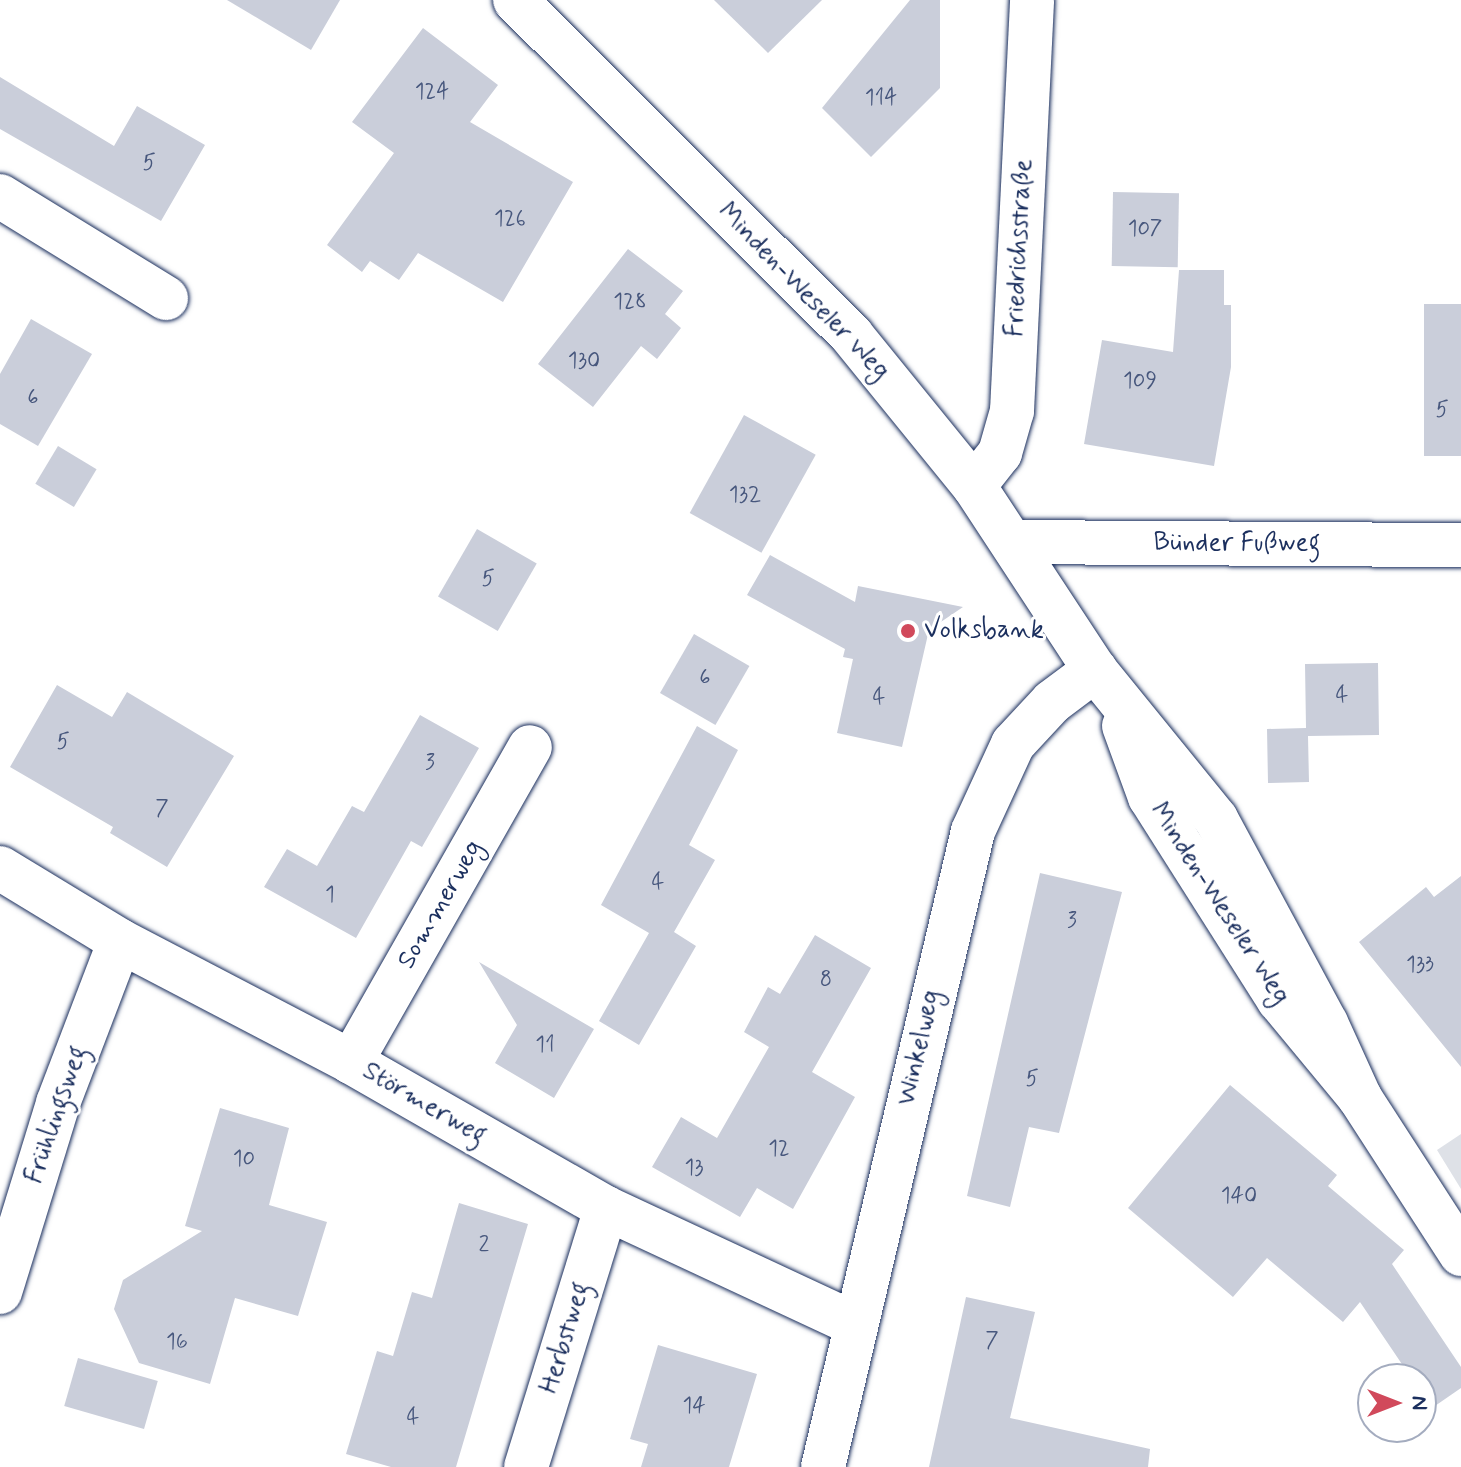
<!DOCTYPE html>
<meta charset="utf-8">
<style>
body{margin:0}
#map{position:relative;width:1461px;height:1467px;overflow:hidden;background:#fff;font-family:Mynerve,sans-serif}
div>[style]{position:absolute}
.green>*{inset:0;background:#dee1e7}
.building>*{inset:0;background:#caceda;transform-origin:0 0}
.roads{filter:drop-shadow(0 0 2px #1b2f5e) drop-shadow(0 0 2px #1b2f5e)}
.minor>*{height:44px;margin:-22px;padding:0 22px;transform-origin:22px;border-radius:22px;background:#fff}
.dots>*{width:22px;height:22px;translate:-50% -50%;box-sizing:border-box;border:4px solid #fff;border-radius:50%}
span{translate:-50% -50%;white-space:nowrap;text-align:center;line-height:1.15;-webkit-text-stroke:6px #fff;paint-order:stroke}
.number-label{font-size:22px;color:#47577d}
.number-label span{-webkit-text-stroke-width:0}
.street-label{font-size:26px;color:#1b2f5e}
.poi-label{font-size:26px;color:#1b2f5e}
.left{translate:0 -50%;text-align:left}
.north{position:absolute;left:1357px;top:1363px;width:80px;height:80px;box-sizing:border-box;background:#fff;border:2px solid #a4acbf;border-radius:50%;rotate:90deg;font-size:22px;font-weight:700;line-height:32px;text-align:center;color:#1b2f5e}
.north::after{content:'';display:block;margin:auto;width:28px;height:36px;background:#d1495b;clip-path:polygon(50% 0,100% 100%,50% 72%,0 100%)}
</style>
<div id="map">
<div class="green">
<div style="clip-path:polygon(1461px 1134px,1461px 1189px,1437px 1150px)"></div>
</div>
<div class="building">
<div style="clip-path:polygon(227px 0,340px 0,311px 50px)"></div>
<div style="clip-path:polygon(714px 0,822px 0,768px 53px)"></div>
<div style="clip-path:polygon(910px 0,940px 0,940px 88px,871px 157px,822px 108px)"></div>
<div style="clip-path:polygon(423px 28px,498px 85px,470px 122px,573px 182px,503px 302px,418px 253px,399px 280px,370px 261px,362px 272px,327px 245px,394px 153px,352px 122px)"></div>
<div style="clip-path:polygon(0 77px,114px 146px,137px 106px,205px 145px,161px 221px,0 129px)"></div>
<div style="left:1113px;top:192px;width:66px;height:74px;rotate:1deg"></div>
<div style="clip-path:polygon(628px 249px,683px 291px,665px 314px,681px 328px,657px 359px,641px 346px,593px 407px,538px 364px)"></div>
<div style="clip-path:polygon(1179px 270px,1224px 270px,1224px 305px,1231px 305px,1231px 367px,1214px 466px,1084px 444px,1102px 340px,1173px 352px)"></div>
<div style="left:1424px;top:304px;width:37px;height:152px"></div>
<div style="clip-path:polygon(31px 319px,92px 354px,38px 446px,0 424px,0 374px)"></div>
<div style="left:744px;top:415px;width:82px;height:112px;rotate:29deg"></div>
<div style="left:58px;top:446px;width:45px;height:44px;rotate:31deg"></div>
<div style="left:477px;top:529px;width:69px;height:78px;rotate:30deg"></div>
<div style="clip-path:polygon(770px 555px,855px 602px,858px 586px,963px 607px,929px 630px,902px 747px,837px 733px,853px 659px,843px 657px,845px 649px,747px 595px)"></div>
<div style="left:694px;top:634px;width:64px;height:68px;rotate:30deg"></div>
<div style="clip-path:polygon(1378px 663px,1379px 735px,1308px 736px,1309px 782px,1268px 783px,1267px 729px,1306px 728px,1305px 664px)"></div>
<div style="clip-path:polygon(57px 685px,112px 717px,127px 692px,234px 756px,167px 867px,110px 833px,113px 827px,10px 767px)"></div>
<div style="clip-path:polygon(420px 715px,479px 748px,422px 847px,411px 841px,356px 938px,264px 887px,287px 849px,317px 866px,352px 806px,364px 812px)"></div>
<div style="clip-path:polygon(697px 726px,738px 750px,689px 845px,715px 860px,674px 932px,696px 946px,639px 1045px,599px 1021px,649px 933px,601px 905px)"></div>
<div style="clip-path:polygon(1040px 873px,1122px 892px,1059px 1133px,1029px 1127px,1010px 1207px,967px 1196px)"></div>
<div style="clip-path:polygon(1461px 876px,1461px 1067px,1359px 942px,1426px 887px,1434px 897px)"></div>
<div style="clip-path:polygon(815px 935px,871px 968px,812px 1072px,855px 1097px,793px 1209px,757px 1188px,740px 1217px,652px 1167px,681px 1117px,717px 1138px,769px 1047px,744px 1032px,768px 987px,780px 994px)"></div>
<div style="clip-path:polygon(479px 962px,594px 1029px,554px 1098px,495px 1063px,517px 1025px)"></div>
<div style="clip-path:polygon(1230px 1085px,1337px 1175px,1328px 1186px,1404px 1250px,1392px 1264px,1461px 1367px,1461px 1388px,1432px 1408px,1421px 1393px,1421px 1379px,1412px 1379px,1360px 1302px,1343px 1322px,1267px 1258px,1233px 1297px,1128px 1208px)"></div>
<div style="clip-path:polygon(220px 1108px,289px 1128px,269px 1205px,327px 1222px,298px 1316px,235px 1298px,210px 1384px,139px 1363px,114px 1309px,123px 1280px,202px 1231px,185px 1226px)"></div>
<div style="clip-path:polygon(459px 1203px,528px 1224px,456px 1467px,391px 1467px,346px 1454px,377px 1351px,393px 1356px,412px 1292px,432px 1298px)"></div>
<div style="clip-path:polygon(966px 1297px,1035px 1312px,1010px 1418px,1150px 1449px,1148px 1467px,929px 1467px)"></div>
<div style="clip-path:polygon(658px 1345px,757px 1374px,729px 1467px,641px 1467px,648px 1444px,630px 1439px)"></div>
<div style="left:78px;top:1358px;width:83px;height:50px;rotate:16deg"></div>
</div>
<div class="roads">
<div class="minor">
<div style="left:515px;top:0;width:476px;rotate:44.9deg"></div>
<div style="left:852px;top:336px;width:193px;rotate:50.9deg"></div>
<div style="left:974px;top:486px;width:220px;rotate:56.7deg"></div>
<div style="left:1095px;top:670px;width:192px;rotate:50.9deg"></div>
<div style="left:1216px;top:819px;width:232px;rotate:61.7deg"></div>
<div style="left:1326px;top:1023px;width:82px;rotate:65.6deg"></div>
<div style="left:0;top:196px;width:195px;rotate:31.6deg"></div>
<div style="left:974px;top:486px;width:42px;rotate:-51.8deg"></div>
<div style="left:1000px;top:453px;width:44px;rotate:-74.1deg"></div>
<div style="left:1012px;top:411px;width:411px;rotate:-87.2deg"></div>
<div style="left:1013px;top:542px;width:448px;rotate:0.4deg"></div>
<div style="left:1124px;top:726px;width:76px;rotate:69.9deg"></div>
<div style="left:1150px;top:797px;width:241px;rotate:57.6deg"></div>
<div style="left:1279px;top:1000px;width:127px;rotate:50.4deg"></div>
<div style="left:1360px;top:1098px;width:186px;rotate:57.1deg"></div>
<div style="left:0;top:868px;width:140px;rotate:31.3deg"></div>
<div style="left:120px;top:941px;width:261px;rotate:27.6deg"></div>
<div style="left:351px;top:1062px;width:294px;rotate:29.8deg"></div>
<div style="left:606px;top:1208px;width:275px;rotate:25deg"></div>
<div style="left:351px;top:1062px;width:362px;rotate:-60.4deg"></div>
<div style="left:0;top:1292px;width:198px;rotate:-72.9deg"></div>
<div style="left:58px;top:1103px;width:173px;rotate:-69.1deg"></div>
<div style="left:526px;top:1467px;width:271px;rotate:-72.8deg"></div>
<div style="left:823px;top:1467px;width:653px;rotate:-76.73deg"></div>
<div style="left:973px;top:831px;width:96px;rotate:-65.3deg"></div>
<div style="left:1013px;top:744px;width:57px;rotate:-47.1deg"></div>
<div style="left:1052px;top:702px;width:54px;rotate:-36.7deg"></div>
</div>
</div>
<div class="dots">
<div style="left:908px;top:631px;background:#d1495b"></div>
</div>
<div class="number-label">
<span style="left:432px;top:93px">124</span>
<span style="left:881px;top:99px">114</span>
<span style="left:149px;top:164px">5</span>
<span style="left:510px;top:220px">126</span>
<span style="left:1145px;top:230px">107</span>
<span style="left:630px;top:303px">128</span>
<span style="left:584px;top:362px">130</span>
<span style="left:1140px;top:382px">109</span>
<span style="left:33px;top:399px">6</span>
<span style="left:1442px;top:411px">5</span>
<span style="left:745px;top:496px">132</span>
<span style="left:488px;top:580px">5</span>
<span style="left:705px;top:679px">6</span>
<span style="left:1342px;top:696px">4</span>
<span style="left:879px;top:698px">4</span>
<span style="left:63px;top:743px">5</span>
<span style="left:430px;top:764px">3</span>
<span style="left:162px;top:810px">7</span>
<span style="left:658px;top:883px">4</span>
<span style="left:330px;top:896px">1</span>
<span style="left:1072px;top:922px">3</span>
<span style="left:1420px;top:966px">133</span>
<span style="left:826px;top:981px">8</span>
<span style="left:545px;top:1046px">11</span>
<span style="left:1032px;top:1080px">5</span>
<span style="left:779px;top:1150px">12</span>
<span style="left:244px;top:1160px">10</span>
<span style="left:694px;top:1169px">13</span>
<span style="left:1239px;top:1197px">140</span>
<span style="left:484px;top:1246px">2</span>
<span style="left:992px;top:1342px">7</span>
<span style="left:177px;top:1343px">16</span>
<span style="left:694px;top:1407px">14</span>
<span style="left:413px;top:1418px">4</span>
</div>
<div class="street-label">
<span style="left:1020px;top:248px;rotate:-87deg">Friedrichsstraße</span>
<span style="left:803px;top:292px;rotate:46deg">Minden-Weseler Weg</span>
<span style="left:1237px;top:544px">Bünder Fußweg</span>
<span style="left:1219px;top:904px;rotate:57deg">Minden-Weseler Weg</span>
<span style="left:441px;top:905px;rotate:-60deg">Sommerweg</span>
<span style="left:920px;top:1048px;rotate:-77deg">Winkelweg</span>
<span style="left:424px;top:1104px;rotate:30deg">Störmerweg</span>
<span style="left:57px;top:1115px;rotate:-71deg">Frühlingsweg</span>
<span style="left:566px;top:1338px;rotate:-73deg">Herbstweg</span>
</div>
<div class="poi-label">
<span class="left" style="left:924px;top:631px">Volksbank</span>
</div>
<div class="north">N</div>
</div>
